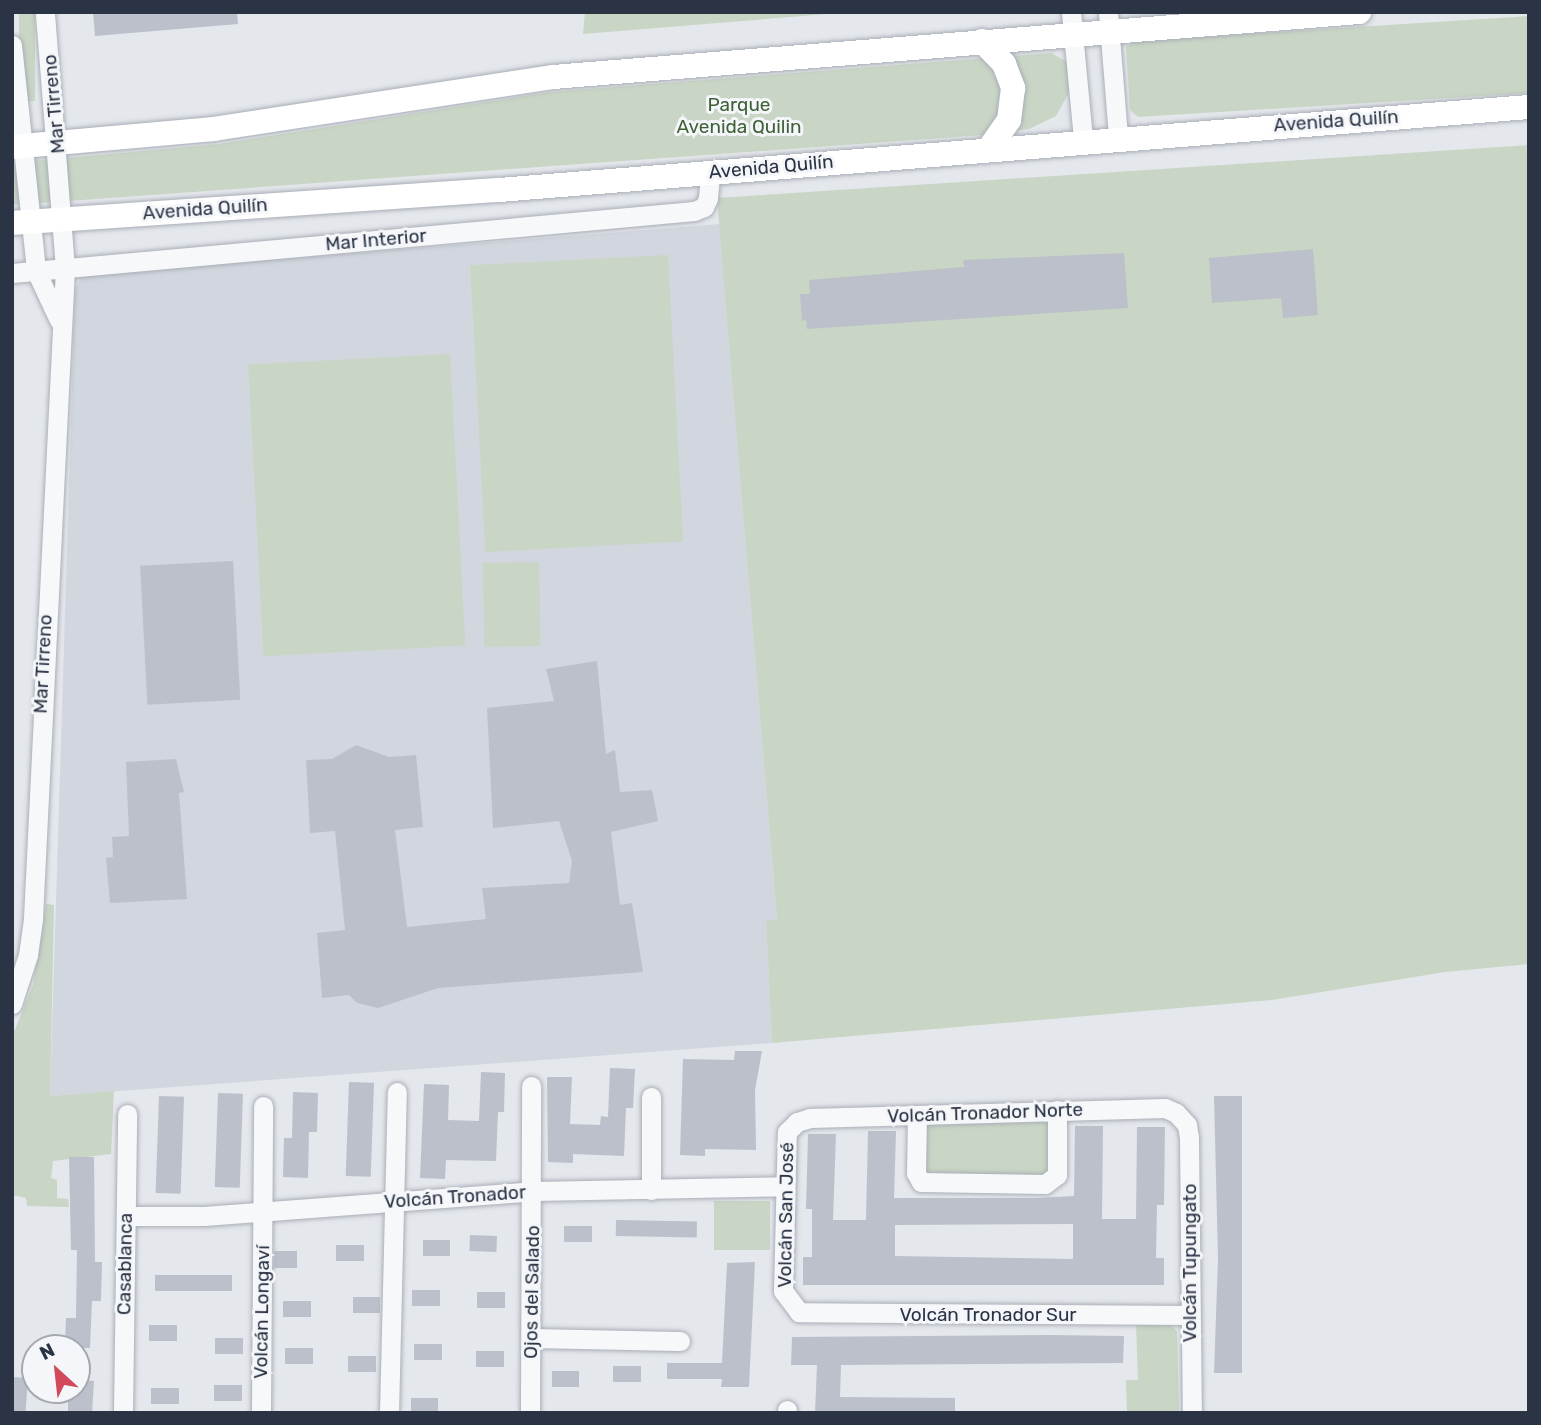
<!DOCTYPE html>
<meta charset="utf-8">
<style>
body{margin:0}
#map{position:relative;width:1541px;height:1425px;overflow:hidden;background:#e4e7ec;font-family:Rubik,sans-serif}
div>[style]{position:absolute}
.built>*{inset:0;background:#d2d6de}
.green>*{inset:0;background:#c9d6c5;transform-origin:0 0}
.building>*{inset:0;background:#bbc0ca;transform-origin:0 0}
.roads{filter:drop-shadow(0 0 2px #a9aeb7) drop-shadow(0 0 2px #a9aeb7)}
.minor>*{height:19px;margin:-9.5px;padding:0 9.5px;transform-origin:9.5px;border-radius:9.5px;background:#f7f8fa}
.major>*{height:24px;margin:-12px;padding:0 12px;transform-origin:12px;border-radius:12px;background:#fff}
span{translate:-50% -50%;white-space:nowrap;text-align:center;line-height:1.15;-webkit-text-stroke:6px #f4f6f9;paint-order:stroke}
.street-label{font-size:19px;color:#2b3445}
.park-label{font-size:19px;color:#3f6138}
.frame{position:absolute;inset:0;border:14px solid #2b3445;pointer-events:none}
.north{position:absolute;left:21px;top:1334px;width:70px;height:70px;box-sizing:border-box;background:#f4f6f9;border:2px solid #a4a8b1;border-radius:50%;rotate:333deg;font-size:19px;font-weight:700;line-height:28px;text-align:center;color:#2b3445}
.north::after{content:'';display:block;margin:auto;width:24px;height:32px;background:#d1495b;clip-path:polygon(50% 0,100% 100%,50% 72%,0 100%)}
</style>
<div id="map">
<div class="built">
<div style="clip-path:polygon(720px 224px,777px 920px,766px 921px,772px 1043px,50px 1096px,75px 290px,82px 275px)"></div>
</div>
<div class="green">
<div style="left:19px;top:12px;width:16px;height:89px"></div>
<div style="clip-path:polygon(585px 12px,852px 12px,583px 34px)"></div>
<div style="clip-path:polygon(1529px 16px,1529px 93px,1138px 117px,1130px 110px,1126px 47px,1135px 41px)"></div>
<div style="clip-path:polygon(1051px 53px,1067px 62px,1071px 89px,1056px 116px,1029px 129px,983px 135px,12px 205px,12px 163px,219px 144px,550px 92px)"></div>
<div style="clip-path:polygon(1529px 145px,1529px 964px,1445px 972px,1272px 1000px,772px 1043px,766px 921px,777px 919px,717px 198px)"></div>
<div style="left:668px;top:255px;width:287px;height:198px;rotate:87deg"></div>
<div style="left:450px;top:354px;width:292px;height:202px;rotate:87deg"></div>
<div style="left:539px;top:562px;width:84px;height:56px;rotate:89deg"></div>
<div style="clip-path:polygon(46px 904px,54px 905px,50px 1096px,114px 1091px,111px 1154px,53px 1161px,51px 1178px,57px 1180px,57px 1198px,68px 1199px,69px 1207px,27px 1206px,26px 1198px,12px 1195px,12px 1037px,33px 985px)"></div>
<div style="clip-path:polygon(1050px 1122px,1050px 1175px,928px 1180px,922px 1171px,923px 1125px)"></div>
<div style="left:714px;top:1201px;width:56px;height:49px"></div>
<div style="clip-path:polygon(1136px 1324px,1171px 1325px,1177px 1331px,1179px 1413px,1127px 1413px,1126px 1380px,1138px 1380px)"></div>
</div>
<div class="building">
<div style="clip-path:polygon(93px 12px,237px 12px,238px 24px,95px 36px)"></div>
<div style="clip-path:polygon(1313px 249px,1318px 315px,1283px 318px,1281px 298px,1212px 303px,1209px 258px)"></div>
<div style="clip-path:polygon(1124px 253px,1128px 308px,807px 329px,806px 320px,802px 321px,800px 294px,810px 294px,809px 280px,964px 267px,963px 260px)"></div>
<div style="left:233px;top:561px;width:139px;height:93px;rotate:87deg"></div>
<div style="clip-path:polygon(597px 661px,606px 754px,615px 750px,620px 792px,652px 790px,658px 821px,611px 832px,620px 905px,632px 903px,643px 972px,438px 988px,378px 1008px,357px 1003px,349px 995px,322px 998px,317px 933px,345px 930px,335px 831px,310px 833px,306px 760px,332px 759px,356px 745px,389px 757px,416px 755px,423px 827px,395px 830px,407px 927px,486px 919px,482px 888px,569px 883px,572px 861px,559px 821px,493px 828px,487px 708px,554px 701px,546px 669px)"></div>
<div style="clip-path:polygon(176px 759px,184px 792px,179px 793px,187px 899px,110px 903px,106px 858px,113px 857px,112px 837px,129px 836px,126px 762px)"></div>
<div style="clip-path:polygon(735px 1051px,762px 1051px,755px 1090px,756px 1150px,705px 1149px,705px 1156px,680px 1155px,683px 1059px,734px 1060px)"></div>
<div style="clip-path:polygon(610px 1068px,635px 1069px,633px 1108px,626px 1108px,624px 1156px,573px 1154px,573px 1163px,548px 1162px,547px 1077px,572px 1077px,570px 1124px,600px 1125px,601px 1116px,608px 1117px)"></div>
<div style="clip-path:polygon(481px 1072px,505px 1073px,504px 1112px,498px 1112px,496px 1161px,446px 1160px,445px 1179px,420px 1178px,424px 1084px,449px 1085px,448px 1120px,479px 1121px)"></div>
<div style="left:349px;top:1082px;width:25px;height:94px;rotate:2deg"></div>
<div style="clip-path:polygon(293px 1092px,318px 1093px,317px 1132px,309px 1132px,308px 1178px,283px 1177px,284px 1138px,292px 1138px)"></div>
<div style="left:218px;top:1093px;width:25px;height:94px;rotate:2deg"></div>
<div style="left:159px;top:1096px;width:25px;height:97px;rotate:2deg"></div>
<div style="clip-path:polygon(1214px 1096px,1242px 1096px,1242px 1373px,1214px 1373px,1218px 1259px)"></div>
<div style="clip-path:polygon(evenodd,1075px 1126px,1103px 1126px,1102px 1219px,1136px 1219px,1137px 1127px,1165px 1127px,1164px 1205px,1157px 1205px,1156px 1258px,1164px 1258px,1164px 1285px,803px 1285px,803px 1257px,812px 1257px,812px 1209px,806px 1209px,808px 1134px,836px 1134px,833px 1220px,866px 1220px,868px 1131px,896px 1131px,894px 1198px,1036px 1198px,1074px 1196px,1075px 1126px,1073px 1224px,1073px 1259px,895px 1256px,895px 1225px,1073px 1224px)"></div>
<div style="clip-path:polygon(69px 1157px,94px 1157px,95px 1262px,102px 1262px,101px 1301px,92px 1301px,90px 1348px,65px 1348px,66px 1318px,76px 1318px,77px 1250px,71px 1250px)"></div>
<div style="left:616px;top:1220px;width:81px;height:16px;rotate:1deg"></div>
<div style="left:564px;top:1226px;width:28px;height:16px"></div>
<div style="left:470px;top:1235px;width:27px;height:16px;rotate:2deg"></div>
<div style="left:423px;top:1240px;width:27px;height:16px"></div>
<div style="left:336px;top:1245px;width:28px;height:16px"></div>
<div style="left:274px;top:1251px;width:23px;height:17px"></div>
<div style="clip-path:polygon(755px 1262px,749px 1387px,721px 1387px,722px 1379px,667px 1379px,667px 1363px,722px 1363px,727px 1263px)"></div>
<div style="left:155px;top:1275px;width:77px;height:16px"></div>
<div style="left:412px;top:1290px;width:28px;height:16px"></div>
<div style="left:477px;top:1292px;width:28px;height:16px"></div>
<div style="left:353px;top:1297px;width:27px;height:16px"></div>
<div style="left:283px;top:1301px;width:28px;height:16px"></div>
<div style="left:149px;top:1325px;width:28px;height:16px"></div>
<div style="clip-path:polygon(1049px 1335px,1124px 1336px,1123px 1363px,841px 1365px,840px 1397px,955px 1398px,955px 1413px,815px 1413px,817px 1365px,791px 1365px,792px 1337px)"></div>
<div style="left:215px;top:1338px;width:28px;height:16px"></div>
<div style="left:414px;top:1344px;width:28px;height:16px"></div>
<div style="left:285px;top:1348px;width:28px;height:16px"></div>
<div style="left:476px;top:1351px;width:28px;height:16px"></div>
<div style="left:348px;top:1356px;width:28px;height:16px"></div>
<div style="left:613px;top:1366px;width:28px;height:16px"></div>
<div style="left:552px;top:1371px;width:27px;height:16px"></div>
<div style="left:12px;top:1377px;width:16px;height:36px;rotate:4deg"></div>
<div style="clip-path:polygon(77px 1380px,94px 1381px,92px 1413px,68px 1413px,68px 1390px,77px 1390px)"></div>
<div style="left:214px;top:1385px;width:28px;height:16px"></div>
<div style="left:151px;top:1388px;width:28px;height:16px"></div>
<div style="left:411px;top:1398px;width:27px;height:15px"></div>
</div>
<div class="roads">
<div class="minor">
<div style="left:1071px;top:12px;width:129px;rotate:84.6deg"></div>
<div style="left:1108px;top:12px;width:125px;rotate:85.4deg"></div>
<div style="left:12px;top:45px;width:227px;rotate:83.9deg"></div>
<div style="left:36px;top:271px;width:54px;rotate:64.9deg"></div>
<div style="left:12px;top:273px;width:685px;rotate:-5.19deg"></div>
<div style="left:694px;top:211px;width:11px;rotate:-22deg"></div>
<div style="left:704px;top:207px;width:10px;rotate:-66deg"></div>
<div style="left:708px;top:198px;width:25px;rotate:-85deg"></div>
<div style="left:12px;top:1004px;width:52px;rotate:-71.9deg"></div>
<div style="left:28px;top:955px;width:37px;rotate:-82deg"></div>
<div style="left:33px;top:918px;width:651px;rotate:-87.18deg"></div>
<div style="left:65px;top:268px;width:257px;rotate:-94.5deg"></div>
<div style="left:651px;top:1097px;width:93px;rotate:90deg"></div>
<div style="left:917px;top:1115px;width:58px;rotate:91deg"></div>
<div style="left:916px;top:1173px;width:10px;rotate:61deg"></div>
<div style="left:921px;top:1182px;width:124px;rotate:0.9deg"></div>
<div style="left:1045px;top:1184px;width:15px;rotate:-37deg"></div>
<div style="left:1057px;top:1175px;width:65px;rotate:-90deg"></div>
<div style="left:126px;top:1216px;width:78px"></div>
<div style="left:204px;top:1216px;width:330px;rotate:-4.3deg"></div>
<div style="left:533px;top:1191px;width:251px;rotate:-1.1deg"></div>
<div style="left:1190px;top:1315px;width:391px;rotate:-179.6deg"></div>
<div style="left:799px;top:1312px;width:26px;rotate:-127deg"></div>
<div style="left:783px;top:1291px;width:159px;rotate:-88.6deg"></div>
<div style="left:787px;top:1132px;width:14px;rotate:-45deg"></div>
<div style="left:797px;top:1122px;width:14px;rotate:-17deg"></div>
<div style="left:810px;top:1118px;width:355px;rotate:-1.6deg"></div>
<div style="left:1165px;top:1108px;width:12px;rotate:24deg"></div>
<div style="left:1176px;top:1113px;width:16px;rotate:47deg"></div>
<div style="left:1187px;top:1125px;width:13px;rotate:81deg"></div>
<div style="left:1189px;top:1138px;width:275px;rotate:89.4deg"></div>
<div style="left:531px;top:1338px;width:149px;rotate:1.2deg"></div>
<div style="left:123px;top:1413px;width:299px;rotate:-89.2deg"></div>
<div style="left:261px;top:1413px;width:307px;rotate:-89.6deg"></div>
<div style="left:389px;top:1413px;width:321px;rotate:-88.6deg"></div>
<div style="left:530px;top:1413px;width:327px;rotate:-89.8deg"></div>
<div style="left:787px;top:1413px;width:3px;rotate:-90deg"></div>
</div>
<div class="major">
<div style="left:982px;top:41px;width:32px;rotate:46deg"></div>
<div style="left:1004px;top:64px;width:26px;rotate:69deg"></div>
<div style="left:1013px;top:88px;width:32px;rotate:97deg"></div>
<div style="left:1009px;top:120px;width:33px;rotate:125deg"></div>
<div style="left:12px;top:147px;width:202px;rotate:-5.1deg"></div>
<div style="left:213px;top:129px;width:344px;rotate:-8.7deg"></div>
<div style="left:553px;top:77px;width:809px;rotate:-4.61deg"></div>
<div style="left:12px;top:223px;width:488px;rotate:-3.9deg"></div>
<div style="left:499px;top:190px;width:1033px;rotate:-4.61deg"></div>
</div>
</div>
<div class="street-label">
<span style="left:54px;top:104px;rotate:-95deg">Mar Tirreno</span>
<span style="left:1336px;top:121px;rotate:-4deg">Avenida Quilín</span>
<span style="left:771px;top:167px;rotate:-5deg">Avenida Quilín</span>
<span style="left:205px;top:209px;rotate:-4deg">Avenida Quilín</span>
<span style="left:376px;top:240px;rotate:-5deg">Mar Interior</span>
<span style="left:43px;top:664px;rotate:-87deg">Mar Tirreno</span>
<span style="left:985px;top:1113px;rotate:-2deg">Volcán Tronador Norte</span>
<span style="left:455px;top:1197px;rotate:-4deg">Volcán Tronador</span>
<span style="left:786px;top:1215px;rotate:-89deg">Volcán San José</span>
<span style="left:1190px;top:1263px;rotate:-90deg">Volcán Tupungato</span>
<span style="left:125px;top:1264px;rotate:-89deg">Casablanca</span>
<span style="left:532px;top:1292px;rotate:-89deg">Ojos del Salado</span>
<span style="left:262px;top:1312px;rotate:-89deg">Volcán Longaví</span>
<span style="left:988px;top:1315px">Volcán Tronador Sur</span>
</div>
<div class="park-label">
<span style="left:739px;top:116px">Parque<br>Avenida Quilin</span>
</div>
<div class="frame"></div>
<div class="north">N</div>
</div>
